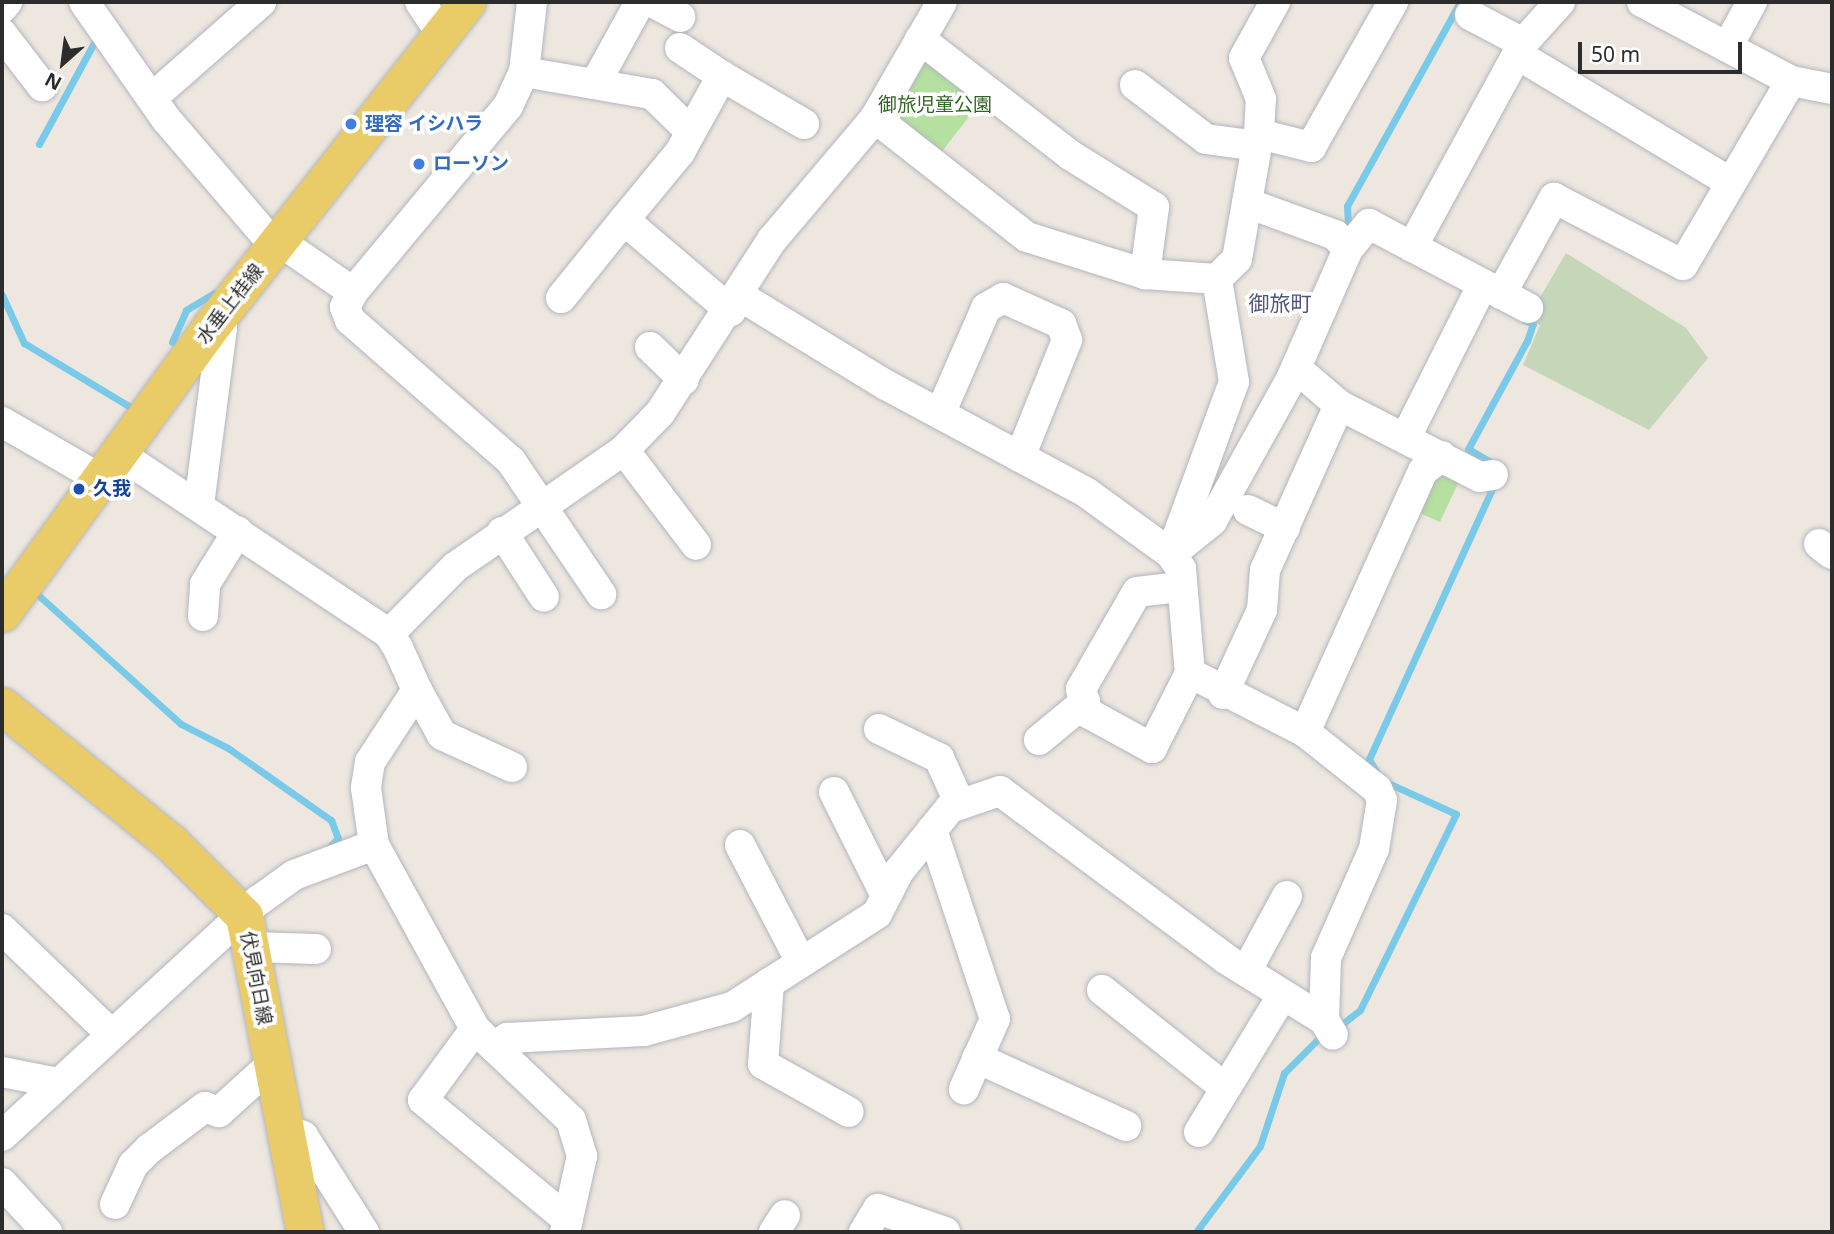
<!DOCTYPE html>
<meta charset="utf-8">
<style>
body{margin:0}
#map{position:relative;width:1834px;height:1234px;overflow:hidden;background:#ede7df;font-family:"Noto Sans","Noto Sans JP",sans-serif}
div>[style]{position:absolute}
.green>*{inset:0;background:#b5e09f}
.cemetery>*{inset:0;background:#c6d6b8}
.stream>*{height:7px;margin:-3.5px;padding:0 3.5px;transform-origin:3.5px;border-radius:3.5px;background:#79cae8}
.roads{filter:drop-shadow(0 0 2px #b3b5bf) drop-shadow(0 0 2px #b3b5bf)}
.minor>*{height:30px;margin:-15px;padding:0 15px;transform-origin:15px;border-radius:15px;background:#fff}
.major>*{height:37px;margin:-18.5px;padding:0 18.5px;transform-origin:18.5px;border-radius:18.5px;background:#e9cb68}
.dots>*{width:19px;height:19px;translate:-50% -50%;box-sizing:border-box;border:4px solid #fff;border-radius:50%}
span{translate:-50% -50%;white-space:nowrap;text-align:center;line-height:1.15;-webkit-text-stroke:7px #fff;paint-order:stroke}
.park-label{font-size:19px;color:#2e661f}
.shop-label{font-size:19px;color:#366cbe;font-weight:700}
.left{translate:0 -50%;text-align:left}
.street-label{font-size:19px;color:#2c2c2c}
.transit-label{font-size:19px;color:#164399;font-weight:700}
.neighbourhood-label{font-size:21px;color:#4f567b}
.frame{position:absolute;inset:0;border:4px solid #2c2c2c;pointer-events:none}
.north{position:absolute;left:28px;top:28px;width:70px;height:70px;-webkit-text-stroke:5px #fff;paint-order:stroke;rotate:208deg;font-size:19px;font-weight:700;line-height:28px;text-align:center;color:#2c2c2c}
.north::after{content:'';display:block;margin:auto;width:24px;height:32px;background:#2c2c2c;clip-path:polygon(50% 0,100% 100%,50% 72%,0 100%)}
.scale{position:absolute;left:1578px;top:42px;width:164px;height:32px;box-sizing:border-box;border:4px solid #2c2c2c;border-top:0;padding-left:9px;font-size:21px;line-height:24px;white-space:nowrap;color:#2c2c2c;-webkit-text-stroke:5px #fff;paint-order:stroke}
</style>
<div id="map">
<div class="green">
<div style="clip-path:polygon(932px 60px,983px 99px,939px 155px,896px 122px,895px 108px,919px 65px)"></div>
<div style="clip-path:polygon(1446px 470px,1461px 477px,1440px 522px,1415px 511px,1433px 474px)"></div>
</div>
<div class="cemetery">
<div style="clip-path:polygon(1566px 253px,1686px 328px,1708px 358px,1649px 430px,1523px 365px,1540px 325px,1528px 318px)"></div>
</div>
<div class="stream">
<div style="left:39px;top:144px;width:122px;rotate:-61.5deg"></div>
<div style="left:1356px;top:230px;width:9px;rotate:-148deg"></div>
<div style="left:1348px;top:225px;width:19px;rotate:-93deg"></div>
<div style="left:1347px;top:206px;width:233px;rotate:-61deg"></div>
<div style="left:2px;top:295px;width:53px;rotate:65.4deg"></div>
<div style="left:24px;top:343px;width:128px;rotate:31deg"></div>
<div style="left:172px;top:342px;width:35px;rotate:-66deg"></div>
<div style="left:186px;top:310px;width:33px;rotate:-31deg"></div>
<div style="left:1496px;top:465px;width:32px;rotate:-150deg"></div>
<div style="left:1468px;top:449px;width:123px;rotate:-61.4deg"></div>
<div style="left:1527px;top:341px;width:18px;rotate:-71deg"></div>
<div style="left:1533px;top:324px;width:10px;rotate:-156deg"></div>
<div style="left:36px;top:593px;width:195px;rotate:42.1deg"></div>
<div style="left:181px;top:724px;width:53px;rotate:27.1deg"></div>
<div style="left:228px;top:748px;width:126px;rotate:35deg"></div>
<div style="left:331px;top:820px;width:19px;rotate:69deg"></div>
<div style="left:338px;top:838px;width:18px;rotate:133deg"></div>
<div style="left:1377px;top:773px;width:16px;rotate:-120deg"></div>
<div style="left:1369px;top:759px;width:304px;rotate:-65.5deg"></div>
<div style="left:1337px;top:1028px;width:29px;rotate:-38deg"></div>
<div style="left:1360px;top:1010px;width:218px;rotate:-63.9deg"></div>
<div style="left:1456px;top:814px;width:75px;rotate:-155.5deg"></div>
<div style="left:1196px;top:1232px;width:107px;rotate:-53.3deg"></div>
<div style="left:1260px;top:1146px;width:77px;rotate:-71.8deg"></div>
<div style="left:1284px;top:1073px;width:55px;rotate:-45deg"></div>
</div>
<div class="roads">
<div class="minor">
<div style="left:84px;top:2px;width:143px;rotate:55deg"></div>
<div style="left:166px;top:119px;width:167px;rotate:49.4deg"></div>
<div style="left:420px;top:2px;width:40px;rotate:56deg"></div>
<div style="left:652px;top:2px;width:32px;rotate:28deg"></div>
<div style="left:1642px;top:2px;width:169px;rotate:27.9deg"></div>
<div style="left:1791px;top:81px;width:42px;rotate:11deg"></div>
<div style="left:2px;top:8px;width:8px;rotate:-50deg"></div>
<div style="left:1470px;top:15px;width:60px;rotate:27.8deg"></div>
<div style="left:2px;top:34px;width:66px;rotate:52.4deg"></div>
<div style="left:920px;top:39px;width:190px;rotate:37.7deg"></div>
<div style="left:1070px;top:155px;width:99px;rotate:31.8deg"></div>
<div style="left:1154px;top:207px;width:68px;rotate:97.7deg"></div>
<div style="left:1729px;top:44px;width:48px;rotate:-61.3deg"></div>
<div style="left:680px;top:48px;width:50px;rotate:33.7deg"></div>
<div style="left:1520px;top:56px;width:246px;rotate:31deg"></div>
<div style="left:524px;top:72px;width:130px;rotate:9.8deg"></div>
<div style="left:652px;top:94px;width:53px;rotate:44.2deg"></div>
<div style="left:595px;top:84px;width:94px;rotate:-61.2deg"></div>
<div style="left:1135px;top:85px;width:89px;rotate:37.3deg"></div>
<div style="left:1206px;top:139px;width:51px;rotate:7.8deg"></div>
<div style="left:153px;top:97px;width:144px;rotate:-41.3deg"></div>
<div style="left:875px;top:118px;width:193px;rotate:38.1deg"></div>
<div style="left:1027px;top:237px;width:124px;rotate:17.4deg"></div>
<div style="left:1145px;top:274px;width:72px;rotate:4deg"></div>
<div style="left:1217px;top:279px;width:28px;rotate:-45deg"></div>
<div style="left:1237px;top:259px;width:127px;rotate:-80deg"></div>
<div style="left:1259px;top:134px;width:35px;rotate:-87deg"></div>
<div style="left:1261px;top:99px;width:44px;rotate:-112.5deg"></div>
<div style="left:1244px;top:58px;width:64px;rotate:-61deg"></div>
<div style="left:1259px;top:134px;width:54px;rotate:14deg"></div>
<div style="left:1311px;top:147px;width:167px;rotate:-60.5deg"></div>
<div style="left:1247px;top:203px;width:94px;rotate:20deg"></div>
<div style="left:1335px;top:235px;width:19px;rotate:47deg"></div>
<div style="left:279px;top:241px;width:90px;rotate:34.6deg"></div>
<div style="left:353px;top:292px;width:17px;rotate:118deg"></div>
<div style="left:345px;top:307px;width:14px;rotate:69deg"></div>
<div style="left:350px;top:320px;width:214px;rotate:41.2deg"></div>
<div style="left:511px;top:461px;width:161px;rotate:55.9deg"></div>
<div style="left:1412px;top:247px;width:232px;rotate:-61.4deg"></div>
<div style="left:1523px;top:43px;width:55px;rotate:-47.9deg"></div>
<div style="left:353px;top:292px;width:242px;rotate:-50.2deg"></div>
<div style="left:508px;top:106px;width:38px;rotate:-65deg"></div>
<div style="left:524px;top:72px;width:70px;rotate:-83.5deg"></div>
<div style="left:1501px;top:294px;width:110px;rotate:-61.1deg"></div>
<div style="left:1554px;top:198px;width:145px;rotate:27.4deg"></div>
<div style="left:1683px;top:265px;width:213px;rotate:-59.6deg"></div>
<div style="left:740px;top:296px;width:171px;rotate:31.4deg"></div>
<div style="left:886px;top:385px;width:228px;rotate:28.2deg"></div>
<div style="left:1087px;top:493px;width:104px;rotate:36deg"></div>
<div style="left:1171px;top:554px;width:18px;rotate:56deg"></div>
<div style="left:1181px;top:569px;width:104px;rotate:85.1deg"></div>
<div style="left:1190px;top:673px;width:129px;rotate:27.2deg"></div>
<div style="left:1305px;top:732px;width:92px;rotate:38.4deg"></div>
<div style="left:1377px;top:789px;width:12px;rotate:66deg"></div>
<div style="left:1382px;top:800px;width:50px;rotate:99.3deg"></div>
<div style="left:1374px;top:849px;width:119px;rotate:113.8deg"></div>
<div style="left:1326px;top:958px;width:62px;rotate:91.8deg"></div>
<div style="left:561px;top:298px;width:100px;rotate:-51.1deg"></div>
<div style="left:731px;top:311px;width:140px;rotate:-139.6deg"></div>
<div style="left:624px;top:220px;width:88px;rotate:-50.5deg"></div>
<div style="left:680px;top:152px;width:87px;rotate:-61.1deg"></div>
<div style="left:722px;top:76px;width:95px;rotate:30.3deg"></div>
<div style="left:650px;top:347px;width:47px;rotate:44.1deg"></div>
<div style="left:1296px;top:368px;width:57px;rotate:40.7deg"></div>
<div style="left:1339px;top:405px;width:158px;rotate:27.1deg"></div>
<div style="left:1480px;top:477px;width:13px;rotate:-9deg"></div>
<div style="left:940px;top:414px;width:116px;rotate:-66.5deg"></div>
<div style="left:986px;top:308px;width:20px;rotate:-30deg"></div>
<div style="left:1003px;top:298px;width:64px;rotate:24.1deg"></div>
<div style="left:1061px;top:324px;width:17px;rotate:69deg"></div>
<div style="left:1067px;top:340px;width:126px;rotate:111.9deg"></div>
<div style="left:2px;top:422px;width:112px;rotate:30deg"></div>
<div style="left:1406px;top:437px;width:171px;rotate:-63.3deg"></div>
<div style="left:624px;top:450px;width:119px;rotate:52.8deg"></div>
<div style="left:118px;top:453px;width:326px;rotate:33.7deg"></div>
<div style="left:389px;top:634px;width:17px;rotate:57deg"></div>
<div style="left:398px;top:648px;width:46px;rotate:65.7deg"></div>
<div style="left:417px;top:690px;width:86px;rotate:123.1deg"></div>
<div style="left:370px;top:762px;width:26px;rotate:99deg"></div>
<div style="left:366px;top:788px;width:58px;rotate:82deg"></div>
<div style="left:374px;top:845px;width:210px;rotate:61.2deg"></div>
<div style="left:475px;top:1029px;width:132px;rotate:43.5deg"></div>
<div style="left:571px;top:1120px;width:38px;rotate:73deg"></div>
<div style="left:582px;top:1156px;width:78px;rotate:102.6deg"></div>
<div style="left:199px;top:505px;width:179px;rotate:-82.6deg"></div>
<div style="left:222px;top:327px;width:9px;rotate:-139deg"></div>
<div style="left:1248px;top:510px;width:41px;rotate:25.9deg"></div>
<div style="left:502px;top:532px;width:77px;rotate:57.1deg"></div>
<div style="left:1819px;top:544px;width:16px;rotate:38deg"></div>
<div style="left:1171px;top:554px;width:53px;rotate:-38.8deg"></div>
<div style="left:1212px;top:521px;width:162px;rotate:-60.9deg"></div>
<div style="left:1291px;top:379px;width:142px;rotate:-66.3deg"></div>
<div style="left:1348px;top:249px;width:33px;rotate:-50deg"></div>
<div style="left:1369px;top:224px;width:180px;rotate:27.8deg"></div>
<div style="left:1171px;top:554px;width:183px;rotate:-69.9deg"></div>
<div style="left:1234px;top:382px;width:104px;rotate:-99.4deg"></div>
<div style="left:1180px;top:587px;width:43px;rotate:173.4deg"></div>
<div style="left:1137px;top:592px;width:112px;rotate:120deg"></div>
<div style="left:1081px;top:689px;width:25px;rotate:74deg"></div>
<div style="left:1088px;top:713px;width:73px;rotate:28.7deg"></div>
<div style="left:1152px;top:748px;width:84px;rotate:-63.1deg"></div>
<div style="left:203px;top:616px;width:32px;rotate:-86deg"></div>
<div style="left:205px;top:584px;width:62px;rotate:-58.1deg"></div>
<div style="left:389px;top:634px;width:94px;rotate:-45.4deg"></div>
<div style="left:455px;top:567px;width:206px;rotate:-34.7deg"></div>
<div style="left:624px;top:450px;width:52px;rotate:-45.8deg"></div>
<div style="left:660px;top:413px;width:206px;rotate:-57.1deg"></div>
<div style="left:772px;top:240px;width:160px;rotate:-49.8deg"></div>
<div style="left:875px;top:118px;width:134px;rotate:-60deg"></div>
<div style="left:417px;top:690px;width:51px;rotate:60.9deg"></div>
<div style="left:442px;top:735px;width:77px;rotate:24.6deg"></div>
<div style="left:1223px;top:694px;width:93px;rotate:-65.1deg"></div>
<div style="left:1262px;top:610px;width:40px;rotate:-85.7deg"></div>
<div style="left:1265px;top:570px;width:181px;rotate:-65.8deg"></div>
<div style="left:879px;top:729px;width:67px;rotate:25.8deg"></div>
<div style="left:939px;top:758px;width:51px;rotate:65.5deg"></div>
<div style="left:1305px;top:732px;width:286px;rotate:-65.7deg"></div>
<div style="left:1423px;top:471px;width:24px;rotate:-38deg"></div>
<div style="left:1039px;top:740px;width:60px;rotate:-39.6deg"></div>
<div style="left:834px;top:792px;width:116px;rotate:63.4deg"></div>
<div style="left:932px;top:830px;width:199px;rotate:71.6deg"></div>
<div style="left:995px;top:1019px;width:77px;rotate:113.9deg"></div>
<div style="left:740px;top:845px;width:132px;rotate:62.5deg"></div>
<div style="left:2px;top:929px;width:151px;rotate:43.9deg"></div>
<div style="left:253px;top:947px;width:63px;rotate:1.8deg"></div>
<div style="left:1247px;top:970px;width:84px;rotate:-61.6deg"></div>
<div style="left:769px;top:983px;width:81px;rotate:94.2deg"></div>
<div style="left:763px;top:1064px;width:98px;rotate:29.2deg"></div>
<div style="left:1102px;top:990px;width:157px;rotate:38.5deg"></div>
<div style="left:475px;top:1029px;width:88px;rotate:126.2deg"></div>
<div style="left:423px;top:1100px;width:188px;rotate:39.6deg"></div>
<div style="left:495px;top:1048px;width:16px;rotate:-40deg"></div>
<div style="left:507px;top:1038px;width:137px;rotate:-2.9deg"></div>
<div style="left:644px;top:1031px;width:91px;rotate:-15.3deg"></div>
<div style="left:732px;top:1007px;width:172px;rotate:-32.7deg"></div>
<div style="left:877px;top:914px;width:48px;rotate:-62.9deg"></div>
<div style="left:899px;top:871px;width:81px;rotate:-51deg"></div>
<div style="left:950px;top:808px;width:53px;rotate:-18.8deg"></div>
<div style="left:1000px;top:791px;width:282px;rotate:36.6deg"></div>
<div style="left:1226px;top:959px;width:115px;rotate:31.9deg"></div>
<div style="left:1324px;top:1020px;width:17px;rotate:59deg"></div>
<div style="left:977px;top:1058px;width:164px;rotate:24.5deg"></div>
<div style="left:2px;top:1072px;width:57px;rotate:11.1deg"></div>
<div style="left:283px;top:1128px;width:22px;rotate:22deg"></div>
<div style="left:303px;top:1136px;width:114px;rotate:57.6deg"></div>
<div style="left:1199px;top:1132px;width:159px;rotate:-58.6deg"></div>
<div style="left:2px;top:1136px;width:348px;rotate:-42.6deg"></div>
<div style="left:258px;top:901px;width:44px;rotate:-35.8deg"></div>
<div style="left:294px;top:875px;width:85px;rotate:-20.6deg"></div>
<div style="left:2px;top:1183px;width:67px;rotate:47.4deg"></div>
<div style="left:115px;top:1204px;width:43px;rotate:-65.2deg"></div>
<div style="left:133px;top:1165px;width:23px;rotate:-45deg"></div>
<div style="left:149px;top:1149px;width:70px;rotate:-36.9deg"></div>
<div style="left:205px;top:1107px;width:15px;rotate:20deg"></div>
<div style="left:219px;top:1112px;width:72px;rotate:-42.2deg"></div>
<div style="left:774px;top:1232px;width:20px;rotate:-57deg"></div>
<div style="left:864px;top:1232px;width:27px;rotate:-59deg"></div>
<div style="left:878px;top:1209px;width:71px;rotate:18.9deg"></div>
</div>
<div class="major">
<div style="left:2px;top:613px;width:361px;rotate:-53.9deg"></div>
<div style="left:215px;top:321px;width:407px;rotate:-51.7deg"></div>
<div style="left:2px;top:706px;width:218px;rotate:39deg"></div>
<div style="left:171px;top:843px;width:103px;rotate:45deg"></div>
<div style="left:244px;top:916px;width:322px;rotate:79.1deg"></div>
</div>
</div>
<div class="dots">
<div style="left:351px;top:124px;background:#3f7fe0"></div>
<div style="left:419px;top:164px;background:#3f7fe0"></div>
<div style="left:79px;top:489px;background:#1a4fb4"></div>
</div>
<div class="park-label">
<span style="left:935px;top:105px">御旅児童公園</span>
</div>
<div class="shop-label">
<span class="left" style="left:365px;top:124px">理容 イシハラ</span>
<span class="left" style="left:433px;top:164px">ローソン</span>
</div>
<div class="street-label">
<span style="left:230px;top:304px;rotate:-52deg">水垂上桂線</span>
<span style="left:256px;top:978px;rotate:79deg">伏見向日線</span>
</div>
<div class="transit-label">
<span class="left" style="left:93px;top:489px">久我</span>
</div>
<div class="neighbourhood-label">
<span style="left:1280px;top:303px">御旅町</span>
</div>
<div class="frame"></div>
<div class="north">N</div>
<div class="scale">50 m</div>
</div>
